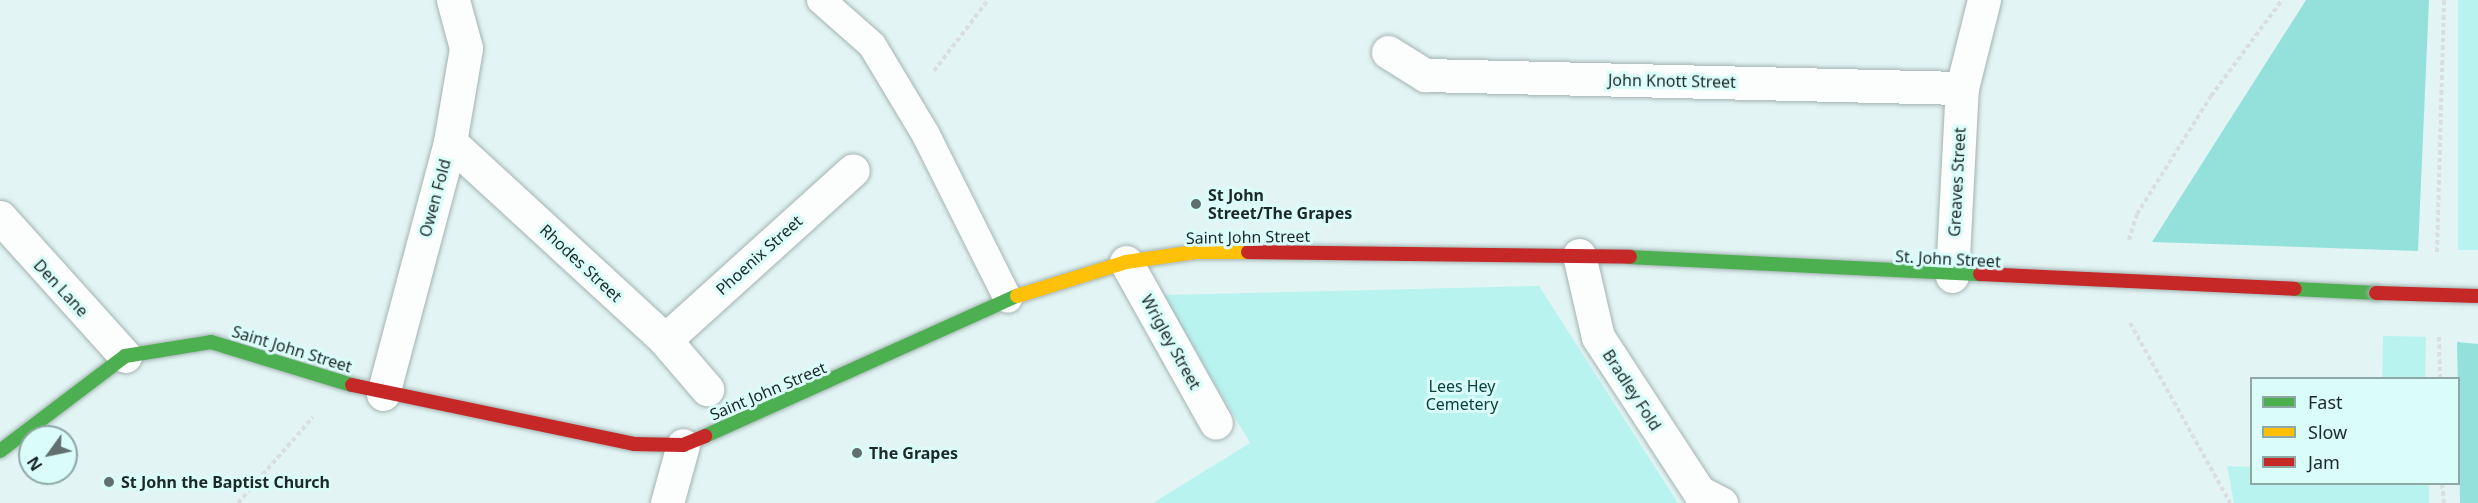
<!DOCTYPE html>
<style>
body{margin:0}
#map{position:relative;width:2478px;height:503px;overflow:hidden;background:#e2f5f4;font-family:"Noto Sans",sans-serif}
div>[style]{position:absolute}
.green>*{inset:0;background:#b8f3ef;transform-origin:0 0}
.forest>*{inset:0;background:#94e1dc}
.path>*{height:4px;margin-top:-2px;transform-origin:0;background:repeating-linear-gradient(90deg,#d9dede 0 4.5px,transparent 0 7.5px)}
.roads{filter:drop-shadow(0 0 2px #a4b3b2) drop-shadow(0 0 2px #a4b3b2)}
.lane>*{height:28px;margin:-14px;padding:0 14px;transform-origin:14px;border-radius:14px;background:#fbfefd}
.street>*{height:33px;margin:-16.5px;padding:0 16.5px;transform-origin:16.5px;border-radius:16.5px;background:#fbfefd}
.fast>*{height:14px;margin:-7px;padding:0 7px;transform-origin:7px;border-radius:7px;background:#4caf50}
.slow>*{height:14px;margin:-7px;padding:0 7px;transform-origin:7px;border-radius:7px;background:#ffc107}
.jam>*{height:14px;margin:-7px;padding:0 7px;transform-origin:7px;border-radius:7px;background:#c62828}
.bridges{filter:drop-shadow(0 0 2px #a4b3b2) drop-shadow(0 0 2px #a4b3b2)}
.jam-bridge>*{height:14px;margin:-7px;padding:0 7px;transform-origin:7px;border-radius:7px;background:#c62828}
.dots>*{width:16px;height:16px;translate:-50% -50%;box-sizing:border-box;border:3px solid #dafdfa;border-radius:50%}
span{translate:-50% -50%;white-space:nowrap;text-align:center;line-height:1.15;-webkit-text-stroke:6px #dafdfa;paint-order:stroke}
.street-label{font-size:16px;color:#1c2928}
.poi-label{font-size:16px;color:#1c2928;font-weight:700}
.left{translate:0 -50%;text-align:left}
.park-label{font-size:16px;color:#094340}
.legend{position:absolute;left:2250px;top:377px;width:210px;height:108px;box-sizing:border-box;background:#dafdfa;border:2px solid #8ea8a6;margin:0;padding:8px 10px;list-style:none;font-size:18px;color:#1c2928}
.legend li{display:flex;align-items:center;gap:12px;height:30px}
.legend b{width:30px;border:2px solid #8ea8a6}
.north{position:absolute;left:18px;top:425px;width:60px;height:60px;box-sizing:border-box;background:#dafdfa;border:2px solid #8ea8a6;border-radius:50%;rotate:237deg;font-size:16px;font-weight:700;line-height:24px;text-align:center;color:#1c2928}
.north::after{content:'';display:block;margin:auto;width:21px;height:27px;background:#61706f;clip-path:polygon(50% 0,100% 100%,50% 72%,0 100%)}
</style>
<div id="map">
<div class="green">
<div style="left:2458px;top:0;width:20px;height:250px"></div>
<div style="clip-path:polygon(1539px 286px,1678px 503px,1153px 503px,1250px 443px,1163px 295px)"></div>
<div style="left:2383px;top:336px;width:43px;height:42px;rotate:1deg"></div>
<div style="clip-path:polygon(2227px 466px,2251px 467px,2252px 484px,2429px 484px,2429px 503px,2234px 503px)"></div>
</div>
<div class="forest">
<div style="clip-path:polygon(2306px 0,2429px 0,2418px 251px,2152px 242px)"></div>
<div style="clip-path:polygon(2457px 342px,2478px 344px,2478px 503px,2460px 503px)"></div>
</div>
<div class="path">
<div style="left:934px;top:71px;width:89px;rotate:-52.7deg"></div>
<div style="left:2129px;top:240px;width:27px;rotate:-73deg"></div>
<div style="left:2137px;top:214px;width:139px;rotate:-57.9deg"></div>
<div style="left:2211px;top:96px;width:119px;rotate:-53.5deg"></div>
<div style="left:2437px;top:252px;width:252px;rotate:-88.4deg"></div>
<div style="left:2130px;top:323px;width:206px;rotate:60.9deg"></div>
<div style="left:2439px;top:337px;width:41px;rotate:88.6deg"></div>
<div style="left:2442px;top:484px;width:19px;rotate:84deg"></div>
<div style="left:238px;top:503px;width:114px;rotate:-48.9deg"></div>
</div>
<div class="roads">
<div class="lane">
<div style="left:821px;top:0;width:68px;rotate:41.4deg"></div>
<div style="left:872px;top:45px;width:105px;rotate:59deg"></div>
<div style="left:926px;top:135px;width:183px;rotate:63.4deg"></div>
</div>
<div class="street">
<div style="left:1388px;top:52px;width:44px;rotate:31.9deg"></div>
<div style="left:1425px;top:75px;width:537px;rotate:1.39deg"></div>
<div style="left:450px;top:142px;width:292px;rotate:42.6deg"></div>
<div style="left:665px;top:340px;width:65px;rotate:49.4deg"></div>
<div style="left:0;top:217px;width:187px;rotate:48deg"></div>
<div style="left:1579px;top:255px;width:84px;rotate:77deg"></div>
<div style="left:1598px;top:337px;width:185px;rotate:56.9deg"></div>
<div style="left:1699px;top:492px;width:25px;rotate:27deg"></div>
<div style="left:1126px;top:262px;width:184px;rotate:60.8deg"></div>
<div style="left:1952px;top:276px;width:188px;rotate:-87deg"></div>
<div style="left:1962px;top:88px;width:91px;rotate:-76deg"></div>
<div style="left:665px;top:340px;width:253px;rotate:-42.1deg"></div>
<div style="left:383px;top:394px;width:261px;rotate:-75.1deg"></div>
<div style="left:450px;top:142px;width:95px;rotate:-80.3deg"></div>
<div style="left:466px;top:48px;width:50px;rotate:-105.2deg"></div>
<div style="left:667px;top:503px;width:60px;rotate:-74.6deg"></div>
</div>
<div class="fast">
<div style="left:1630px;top:257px;width:350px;rotate:2.8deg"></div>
<div style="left:2295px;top:289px;width:81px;rotate:2.8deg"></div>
<div style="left:705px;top:436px;width:342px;rotate:-24.2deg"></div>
<div style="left:0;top:451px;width:157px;rotate:-37.2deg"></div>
<div style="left:125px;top:356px;width:87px;rotate:-9.2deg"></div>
<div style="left:211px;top:342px;width:147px;rotate:17deg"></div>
</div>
<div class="slow">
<div style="left:1017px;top:296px;width:114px;rotate:-17.3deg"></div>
<div style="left:1126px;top:262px;width:70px;rotate:-8.2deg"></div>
<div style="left:1195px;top:252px;width:53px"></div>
</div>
<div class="jam">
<div style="left:1248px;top:252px;width:382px;rotate:0.7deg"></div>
<div style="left:1980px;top:274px;width:315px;rotate:2.7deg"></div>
<div style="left:352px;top:385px;width:288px;rotate:11.8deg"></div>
<div style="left:634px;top:444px;width:49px;rotate:1.2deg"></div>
<div style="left:683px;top:445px;width:24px;rotate:-22deg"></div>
</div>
</div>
<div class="bridges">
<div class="jam-bridge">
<div style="left:2376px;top:293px;width:102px;rotate:1.7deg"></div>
</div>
</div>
<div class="dots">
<div style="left:1196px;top:204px;background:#61706f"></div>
<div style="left:857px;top:453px;background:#61706f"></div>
<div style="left:109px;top:482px;background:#61706f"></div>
</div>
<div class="street-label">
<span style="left:1672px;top:81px;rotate:1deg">John Knott Street</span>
<span style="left:1957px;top:182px;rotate:-87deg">Greaves Street</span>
<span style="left:435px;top:198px;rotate:-75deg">Owen Fold</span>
<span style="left:1248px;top:237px;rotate:-1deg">Saint John Street</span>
<span style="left:759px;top:255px;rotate:-42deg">Phoenix Street</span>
<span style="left:1948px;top:259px;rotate:3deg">St. John Street</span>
<span style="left:581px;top:263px;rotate:43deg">Rhodes Street</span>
<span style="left:61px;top:288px;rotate:47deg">Den Lane</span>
<span style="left:1171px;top:342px;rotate:61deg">Wrigley Street</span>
<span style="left:292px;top:349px;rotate:17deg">Saint John Street</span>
<span style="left:1632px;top:390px;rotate:57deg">Bradley Fold</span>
<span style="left:768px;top:391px;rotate:-23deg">Saint John Street</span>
</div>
<div class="poi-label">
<span class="left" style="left:1208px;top:204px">St John<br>Street/The Grapes</span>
<span class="left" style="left:869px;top:453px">The Grapes</span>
<span class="left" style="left:121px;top:482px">St John the Baptist Church</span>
</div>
<div class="park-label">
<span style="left:1462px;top:395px">Lees Hey<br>Cemetery</span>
</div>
<ul class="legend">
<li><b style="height:8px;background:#4caf50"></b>Fast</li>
<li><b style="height:8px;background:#ffc107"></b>Slow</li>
<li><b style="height:8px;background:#c62828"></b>Jam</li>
</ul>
<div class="north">N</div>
</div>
